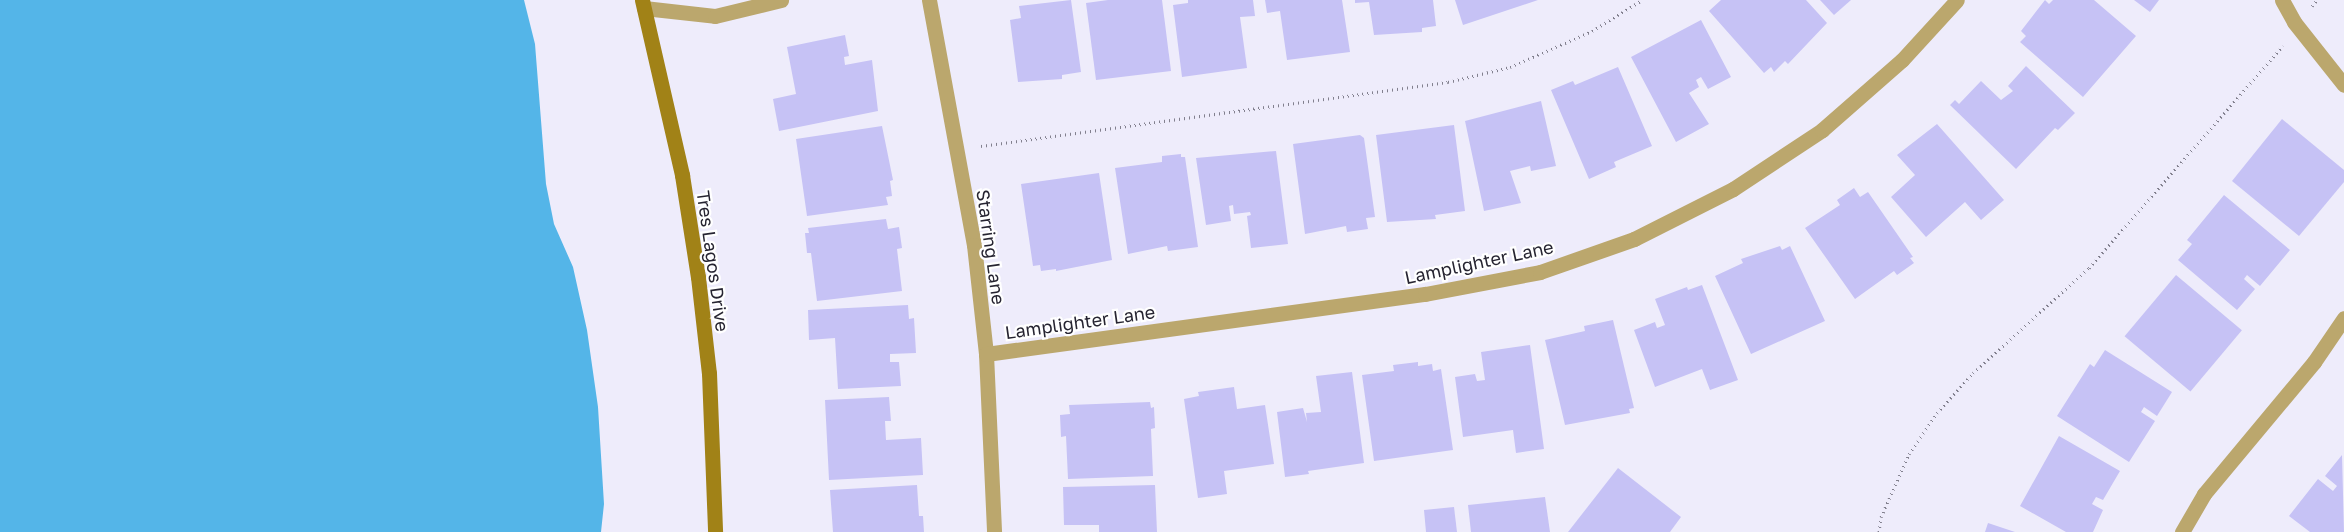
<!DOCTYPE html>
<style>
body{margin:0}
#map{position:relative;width:2344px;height:532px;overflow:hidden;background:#eeecfb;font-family:"Golos Text",sans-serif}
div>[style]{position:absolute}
.water>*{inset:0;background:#54b5e8}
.building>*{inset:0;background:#c6c2f5;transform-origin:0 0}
.path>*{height:3px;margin-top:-1.5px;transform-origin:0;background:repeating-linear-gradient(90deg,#82808e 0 1px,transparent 0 5px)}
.street>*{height:15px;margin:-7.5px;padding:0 7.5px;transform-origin:7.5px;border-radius:7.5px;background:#bba76d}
.secondary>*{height:15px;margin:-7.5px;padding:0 7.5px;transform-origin:7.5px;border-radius:7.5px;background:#a18217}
span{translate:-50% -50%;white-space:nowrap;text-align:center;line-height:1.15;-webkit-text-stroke:4.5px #fff;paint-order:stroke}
.street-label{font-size:18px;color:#262431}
</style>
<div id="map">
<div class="water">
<div style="clip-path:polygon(0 0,524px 0,535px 44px,546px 184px,554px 224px,573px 267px,587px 330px,598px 407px,604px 504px,601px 532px,0 532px)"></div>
</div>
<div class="building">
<div style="clip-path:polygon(1071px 0,1081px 72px,1062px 75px,1062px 79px,1018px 82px,1010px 20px,1021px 18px,1019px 6px)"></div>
<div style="clip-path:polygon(1108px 0,1162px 0,1171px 71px,1096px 80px,1086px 3px)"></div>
<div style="clip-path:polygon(1188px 0,1253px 0,1255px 16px,1240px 17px,1247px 68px,1182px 77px,1173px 5px,1188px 3px)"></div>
<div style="clip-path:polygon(1265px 0,1342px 0,1350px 52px,1287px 60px,1280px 11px,1267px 13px)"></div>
<div style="clip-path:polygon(1355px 0,1433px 0,1436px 26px,1422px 28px,1422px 32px,1374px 35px,1369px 2px,1355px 3px)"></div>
<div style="clip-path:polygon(1455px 0,1538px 0,1463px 25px)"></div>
<div style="clip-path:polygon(1721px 0,1806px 0,1827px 23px,1788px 64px,1785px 61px,1774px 72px,1771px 67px,1764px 73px,1709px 11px)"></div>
<div style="clip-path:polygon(1820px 0,1851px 0,1834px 15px)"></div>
<div style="clip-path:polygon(2045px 0,2049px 4px,2053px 0,2094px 0,2136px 36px,2083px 97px,2020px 42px,2026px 36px,2021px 31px)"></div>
<div style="clip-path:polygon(2134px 0,2159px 0,2150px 12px)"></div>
<div style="clip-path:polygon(1701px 20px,1731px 77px,1708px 89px,1701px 77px,1696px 80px,1699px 87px,1689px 93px,1709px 124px,1676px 142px,1631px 57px)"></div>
<div style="clip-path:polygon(845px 35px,849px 56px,844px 57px,845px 65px,872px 60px,878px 111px,779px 131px,773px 99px,796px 94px,787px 47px)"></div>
<div style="clip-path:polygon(2026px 66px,2075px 113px,2058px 130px,2055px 128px,2016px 169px,1950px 105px,1955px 100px,1959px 104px,1981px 81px,2001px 100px,2013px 91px,2008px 86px)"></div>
<div style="clip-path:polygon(1618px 67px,1652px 146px,1614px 162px,1616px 167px,1589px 179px,1551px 90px,1573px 81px,1575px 85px)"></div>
<div style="clip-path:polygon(1541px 101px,1556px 166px,1531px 171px,1530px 166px,1510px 171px,1521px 203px,1484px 211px,1465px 121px)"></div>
<div style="clip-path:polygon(2282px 119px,2344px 170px,2344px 182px,2299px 236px,2232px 181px)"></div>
<div style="clip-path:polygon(1937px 124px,2004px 200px,1981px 220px,1965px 202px,1926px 237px,1891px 197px,1915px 175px,1897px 155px)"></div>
<div style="clip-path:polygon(1454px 125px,1465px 211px,1435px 215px,1436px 219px,1387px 222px,1376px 135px)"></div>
<div style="clip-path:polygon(882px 126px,893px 180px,890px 181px,892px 196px,886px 197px,888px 205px,807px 216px,796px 139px)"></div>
<div style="clip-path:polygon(1360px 135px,1364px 138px,1375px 217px,1366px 218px,1368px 229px,1347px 232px,1346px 226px,1305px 234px,1293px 144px)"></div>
<div style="clip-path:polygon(1276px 151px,1288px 244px,1251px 248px,1247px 216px,1251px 215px,1250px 212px,1234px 214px,1233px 205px,1229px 206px,1231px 221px,1206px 225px,1196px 158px)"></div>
<div style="clip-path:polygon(1181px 154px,1181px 157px,1185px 157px,1198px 247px,1168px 251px,1167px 246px,1128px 254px,1115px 168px,1162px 162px,1162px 156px)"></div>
<div style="clip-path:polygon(1099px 173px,1112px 260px,1056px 271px,1056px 269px,1041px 271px,1040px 265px,1033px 266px,1021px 184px)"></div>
<div style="clip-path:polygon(1854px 188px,1860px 197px,1868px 192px,1913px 257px,1910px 258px,1914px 263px,1897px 275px,1894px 271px,1855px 299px,1805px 228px,1840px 205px,1837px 200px)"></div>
<div style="clip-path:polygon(2224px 195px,2290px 250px,2260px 286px,2247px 275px,2244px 279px,2255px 289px,2237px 310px,2178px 260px,2192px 244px,2187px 240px)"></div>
<div style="clip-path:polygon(886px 219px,888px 229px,899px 227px,902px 248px,897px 249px,902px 291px,817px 301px,811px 253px,807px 253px,805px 233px,809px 233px,808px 228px)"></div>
<div style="clip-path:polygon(1780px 246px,1782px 250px,1790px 246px,1825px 321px,1751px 354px,1715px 276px,1743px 263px,1741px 259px)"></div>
<div style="left:2176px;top:275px;width:86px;height:80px;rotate:40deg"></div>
<div style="clip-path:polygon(1702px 285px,1738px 380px,1710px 390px,1702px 369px,1655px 387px,1634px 330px,1655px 322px,1657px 328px,1665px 325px,1655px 299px,1687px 287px,1688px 290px)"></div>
<div style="clip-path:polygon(908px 305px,909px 319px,914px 318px,916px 353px,890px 354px,890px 362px,899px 362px,901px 386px,838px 389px,835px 338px,809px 340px,808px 310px)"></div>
<div style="clip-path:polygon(1613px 320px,1634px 408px,1629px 409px,1630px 413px,1565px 425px,1545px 340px,1585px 331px,1584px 326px)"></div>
<div style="clip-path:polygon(1530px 345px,1544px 449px,1516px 453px,1513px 430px,1463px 437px,1455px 377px,1475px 374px,1477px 381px,1485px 380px,1481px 352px)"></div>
<div style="clip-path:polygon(2105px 350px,2172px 392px,2157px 416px,2144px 407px,2141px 412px,2155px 421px,2129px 462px,2057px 416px,2090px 364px,2094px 367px)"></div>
<div style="clip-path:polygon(1418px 362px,1418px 366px,1432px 364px,1433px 371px,1441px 369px,1453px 450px,1374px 461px,1362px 375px,1394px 371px,1393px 365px)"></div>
<div style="clip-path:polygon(1352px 372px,1364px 463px,1308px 471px,1309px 474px,1285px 477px,1277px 412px,1303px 408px,1307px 422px,1306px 413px,1321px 412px,1316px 376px)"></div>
<div style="clip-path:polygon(1234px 387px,1237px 409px,1265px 405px,1274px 464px,1224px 471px,1227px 494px,1198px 498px,1184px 399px,1199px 396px,1198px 392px)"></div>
<div style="clip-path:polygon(889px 397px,891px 421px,885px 421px,886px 440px,921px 438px,923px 475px,829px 480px,825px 400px)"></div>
<div style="clip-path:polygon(1150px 402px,1151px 408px,1154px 407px,1155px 428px,1151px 429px,1153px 476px,1068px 479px,1066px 436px,1061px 437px,1060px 415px,1070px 414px,1069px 405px)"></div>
<div style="clip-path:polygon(2059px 436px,2120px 471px,2103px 500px,2096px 497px,2092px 504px,2103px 510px,2093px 532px,2066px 532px,2020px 506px)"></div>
<div style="clip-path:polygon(2342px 455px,2344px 532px,2310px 532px,2289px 516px,2318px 479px,2333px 491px,2337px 486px,2325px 476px)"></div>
<div style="clip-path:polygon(1618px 468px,1681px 517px,1670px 532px,1568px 532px)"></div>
<div style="clip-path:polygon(917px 485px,919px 516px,923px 516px,924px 532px,833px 532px,830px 490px)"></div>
<div style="clip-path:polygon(1155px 485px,1157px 532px,1099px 532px,1099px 525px,1064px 525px,1063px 487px)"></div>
<div style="clip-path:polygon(1545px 497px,1550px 532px,1471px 532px,1468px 505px)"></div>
<div style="clip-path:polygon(1454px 507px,1457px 532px,1426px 532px,1424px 510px)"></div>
<div style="clip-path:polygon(1988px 523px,2015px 532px,1985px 532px)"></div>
</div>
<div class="path">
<div style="left:2312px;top:6px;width:8px;rotate:-50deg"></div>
<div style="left:981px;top:146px;width:471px;rotate:-7.8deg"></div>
<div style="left:1448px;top:82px;width:64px;rotate:-13.6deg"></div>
<div style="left:1510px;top:67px;width:90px;rotate:-23.7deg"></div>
<div style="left:1592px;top:31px;width:59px;rotate:-31.8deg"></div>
<div style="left:1879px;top:532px;width:15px;rotate:-82deg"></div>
<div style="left:1881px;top:517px;width:69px;rotate:-66deg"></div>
<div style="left:1909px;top:454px;width:50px;rotate:-55.7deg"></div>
<div style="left:1937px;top:413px;width:54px;rotate:-48deg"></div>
<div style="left:1973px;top:373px;width:156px;rotate:-42.2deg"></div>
<div style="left:2089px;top:268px;width:295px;rotate:-48.9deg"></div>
</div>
<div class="street">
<div style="left:929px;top:0;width:249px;rotate:79.6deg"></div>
<div style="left:974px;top:245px;width:110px;rotate:83.7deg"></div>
<div style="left:986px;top:354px;width:178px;rotate:87.4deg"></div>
<div style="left:2282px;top:0;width:25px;rotate:61deg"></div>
<div style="left:2294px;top:22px;width:80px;rotate:51.6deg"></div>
<div style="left:644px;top:8px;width:71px;rotate:6.4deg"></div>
<div style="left:715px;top:16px;width:68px;rotate:-13.6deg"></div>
<div style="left:986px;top:354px;width:443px;rotate:-7.8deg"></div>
<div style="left:1425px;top:294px;width:117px;rotate:-10.8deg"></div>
<div style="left:1540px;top:272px;width:100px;rotate:-19.3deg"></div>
<div style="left:1634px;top:239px;width:111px;rotate:-26.8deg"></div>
<div style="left:1733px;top:189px;width:107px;rotate:-33.5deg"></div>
<div style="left:1822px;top:130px;width:106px;rotate:-41.2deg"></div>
<div style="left:1902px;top:60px;width:81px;rotate:-47.5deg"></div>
<div style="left:2182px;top:532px;width:44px;rotate:-59.9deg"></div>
<div style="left:2204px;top:494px;width:172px;rotate:-50.2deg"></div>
<div style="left:2314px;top:362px;width:53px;rotate:-55.7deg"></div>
</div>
<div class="secondary">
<div style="left:642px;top:0;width:180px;rotate:77.1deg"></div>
<div style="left:682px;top:175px;width:103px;rotate:81.1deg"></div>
<div style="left:698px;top:277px;width:97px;rotate:83.5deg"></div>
<div style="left:709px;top:373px;width:159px;rotate:87.8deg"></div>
</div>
<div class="street-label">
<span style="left:991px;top:247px;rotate:82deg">Starring Lane</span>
<span style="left:713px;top:261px;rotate:82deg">Tres Lagos Drive</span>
<span style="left:1479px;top:262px;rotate:-12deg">Lamplighter Lane</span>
<span style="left:1080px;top:322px;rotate:-8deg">Lamplighter Lane</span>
</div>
</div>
